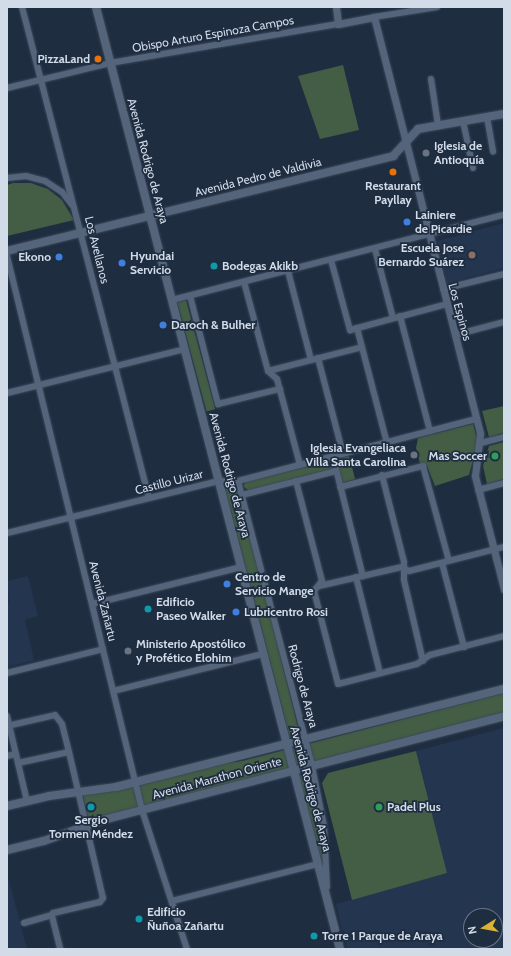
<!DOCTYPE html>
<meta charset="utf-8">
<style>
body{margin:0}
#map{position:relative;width:511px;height:956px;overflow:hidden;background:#1f2d41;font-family:Cabin,sans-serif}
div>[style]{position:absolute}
.built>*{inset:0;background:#24354f}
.green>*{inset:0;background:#435e45;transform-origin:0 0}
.roads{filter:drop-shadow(0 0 1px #3d4859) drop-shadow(0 0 1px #3d4859)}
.minor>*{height:6px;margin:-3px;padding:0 3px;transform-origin:3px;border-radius:3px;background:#54647b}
.tertiary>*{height:7px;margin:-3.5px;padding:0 3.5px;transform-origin:3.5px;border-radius:3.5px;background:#54647b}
.secondary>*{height:8px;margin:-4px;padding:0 4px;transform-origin:4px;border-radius:4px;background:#54647b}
.dots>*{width:11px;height:11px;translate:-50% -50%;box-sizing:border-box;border:2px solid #1f2d41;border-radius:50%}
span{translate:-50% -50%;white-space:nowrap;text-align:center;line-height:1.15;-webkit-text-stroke:3.5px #1f2d41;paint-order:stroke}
.street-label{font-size:12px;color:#d2dbe8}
.poi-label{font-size:12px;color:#d2dbe8;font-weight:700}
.right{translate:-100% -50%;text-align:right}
.left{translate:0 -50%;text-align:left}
.frame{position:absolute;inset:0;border:8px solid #d2dbe8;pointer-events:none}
.north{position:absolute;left:463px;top:908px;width:40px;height:40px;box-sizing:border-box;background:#1f2d41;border:1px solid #677384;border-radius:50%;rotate:259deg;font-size:11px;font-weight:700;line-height:16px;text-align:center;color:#d2dbe8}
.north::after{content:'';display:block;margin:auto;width:14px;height:18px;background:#dbb233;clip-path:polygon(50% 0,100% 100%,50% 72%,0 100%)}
</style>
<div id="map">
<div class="built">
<div style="clip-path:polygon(504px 223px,504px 268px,447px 283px,437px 241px)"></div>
<div style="clip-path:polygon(28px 576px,38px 616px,25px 620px,34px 660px,7px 667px,7px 603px,9px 602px,7px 581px)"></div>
<div style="clip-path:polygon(evenodd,504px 728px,504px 949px,347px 949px,336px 904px,447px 873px,416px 751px,504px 728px,471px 916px,495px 916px,495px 940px,471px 940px,471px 916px)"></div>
<div style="clip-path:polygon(7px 873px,27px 949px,7px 949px)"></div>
</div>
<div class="green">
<div style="clip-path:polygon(343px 65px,359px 130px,320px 139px,298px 76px)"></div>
<div style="clip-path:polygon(13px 183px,31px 183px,48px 189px,62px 200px,74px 220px,7px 236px,7px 185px)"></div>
<div style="left:186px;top:300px;width:113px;height:9px;rotate:75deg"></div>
<div style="clip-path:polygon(504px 406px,504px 433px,489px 437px,482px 411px)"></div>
<div style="clip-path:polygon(473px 424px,478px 442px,469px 475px,435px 486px,427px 466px,420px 464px,416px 448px,418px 438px)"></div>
<div style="clip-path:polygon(504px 442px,504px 479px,487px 484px,483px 466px,489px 446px)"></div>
<div style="left:349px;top:456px;width:24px;height:14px;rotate:75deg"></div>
<div style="clip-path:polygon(329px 461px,333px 468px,331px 470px,249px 491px,243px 486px,246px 482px)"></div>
<div style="clip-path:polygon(224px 484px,238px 486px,300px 736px,290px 738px)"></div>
<div style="clip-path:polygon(504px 693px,504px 714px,89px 823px,83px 795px,111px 791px,221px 764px,242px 761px)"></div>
<div style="clip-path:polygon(416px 751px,447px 873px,352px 900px,322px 783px,328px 773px)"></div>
<div style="clip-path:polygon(308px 772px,321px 825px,324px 863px,320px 863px,298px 776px)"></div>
</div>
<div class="roads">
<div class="minor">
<div style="left:22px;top:7px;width:507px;rotate:75.5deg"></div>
<div style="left:374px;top:17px;width:64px;rotate:-9deg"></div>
<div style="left:431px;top:79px;width:47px;rotate:81.3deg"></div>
<div style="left:7px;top:88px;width:106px;rotate:-13.6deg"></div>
<div style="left:110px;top:63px;width:231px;rotate:-9.7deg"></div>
<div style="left:487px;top:117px;width:35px;rotate:80deg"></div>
<div style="left:463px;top:121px;width:48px;rotate:78deg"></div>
<div style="left:7px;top:178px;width:19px;rotate:-6deg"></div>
<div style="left:26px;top:176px;width:20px;rotate:15deg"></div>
<div style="left:45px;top:181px;width:20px;rotate:33deg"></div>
<div style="left:62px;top:192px;width:16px;rotate:52deg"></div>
<div style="left:375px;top:249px;width:71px;rotate:75.4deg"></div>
<div style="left:7px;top:256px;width:570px;rotate:76.3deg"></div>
<div style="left:142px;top:810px;width:146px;rotate:72.1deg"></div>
<div style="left:331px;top:260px;width:73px;rotate:74.8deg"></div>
<div style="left:350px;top:330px;width:100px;rotate:-15deg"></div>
<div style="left:288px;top:271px;width:92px;rotate:75.5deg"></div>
<div style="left:244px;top:282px;width:92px;rotate:74.9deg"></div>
<div style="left:268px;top:371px;width:12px;rotate:42deg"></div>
<div style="left:277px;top:379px;width:89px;rotate:75deg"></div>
<div style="left:443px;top:289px;width:63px;rotate:-13.8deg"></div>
<div style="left:190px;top:296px;width:112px;rotate:75.5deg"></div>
<div style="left:218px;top:404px;width:64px;rotate:-13.6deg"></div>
<div style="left:172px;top:300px;width:343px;rotate:-14.4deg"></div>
<div style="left:400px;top:316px;width:119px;rotate:75.4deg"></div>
<div style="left:357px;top:328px;width:119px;rotate:75.4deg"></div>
<div style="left:455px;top:335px;width:51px;rotate:-14.9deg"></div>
<div style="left:318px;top:358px;width:99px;rotate:75.4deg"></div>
<div style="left:268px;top:371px;width:97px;rotate:-14.3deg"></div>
<div style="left:7px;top:393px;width:183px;rotate:-13.9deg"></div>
<div style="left:481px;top:443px;width:24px;rotate:-15deg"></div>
<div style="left:333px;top:457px;width:123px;rotate:75.9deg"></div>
<div style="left:382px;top:475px;width:90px;rotate:75.8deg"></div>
<div style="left:404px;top:562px;width:18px;rotate:90deg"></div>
<div style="left:404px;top:580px;width:83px;rotate:76.8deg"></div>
<div style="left:238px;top:481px;width:294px;rotate:75.4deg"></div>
<div style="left:312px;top:766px;width:61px;rotate:78.7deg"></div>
<div style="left:324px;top:826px;width:61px;rotate:87.2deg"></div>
<div style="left:296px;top:481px;width:103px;rotate:75.4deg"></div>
<div style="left:322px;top:581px;width:13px;rotate:129deg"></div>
<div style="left:314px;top:591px;width:96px;rotate:75.5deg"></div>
<div style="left:338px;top:684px;width:81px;rotate:-14.2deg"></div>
<div style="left:417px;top:664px;width:16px;rotate:-35deg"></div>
<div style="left:430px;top:655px;width:76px;rotate:-14.4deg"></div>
<div style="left:340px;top:487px;width:86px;rotate:-14.2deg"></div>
<div style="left:423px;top:466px;width:98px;rotate:74.7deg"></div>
<div style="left:478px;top:490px;width:27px;rotate:-15deg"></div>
<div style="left:242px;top:495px;width:97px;rotate:-14.3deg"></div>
<div style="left:7px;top:533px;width:218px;rotate:-13.8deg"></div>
<div style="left:219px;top:481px;width:19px"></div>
<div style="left:238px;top:481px;width:246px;rotate:-14.6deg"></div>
<div style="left:442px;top:563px;width:87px;rotate:75.3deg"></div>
<div style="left:356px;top:577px;width:99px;rotate:76deg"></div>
<div style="left:319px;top:586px;width:85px;rotate:-12.9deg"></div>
<div style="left:402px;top:567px;width:8px;rotate:30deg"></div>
<div style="left:409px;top:571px;width:98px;rotate:-14.2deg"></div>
<div style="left:92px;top:604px;width:154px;rotate:-13.9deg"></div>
<div style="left:7px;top:673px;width:99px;rotate:-14deg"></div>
<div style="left:113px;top:691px;width:154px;rotate:-13.9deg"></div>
<div style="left:7px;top:716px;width:87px;rotate:76.8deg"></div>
<div style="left:7px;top:726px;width:49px;rotate:-12.9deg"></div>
<div style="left:55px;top:715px;width:11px;rotate:52deg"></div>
<div style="left:62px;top:724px;width:29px;rotate:76deg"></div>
<div style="left:69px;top:752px;width:150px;rotate:76.9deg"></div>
<div style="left:103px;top:898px;width:5px;rotate:127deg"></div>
<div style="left:100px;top:902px;width:48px;rotate:166.8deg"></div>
<div style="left:53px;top:913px;width:3px;rotate:108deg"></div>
<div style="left:52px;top:916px;width:34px;rotate:76deg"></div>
<div style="left:7px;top:756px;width:9px;rotate:-13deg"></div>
<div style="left:18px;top:763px;width:52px;rotate:-12.2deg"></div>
<div style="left:172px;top:901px;width:151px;rotate:-14.2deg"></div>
<div style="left:24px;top:923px;width:29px;rotate:-16deg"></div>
</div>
<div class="tertiary">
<div style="left:336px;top:7px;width:17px;rotate:83deg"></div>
<div style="left:338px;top:24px;width:37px;rotate:-11deg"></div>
<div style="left:374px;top:17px;width:430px;rotate:75.7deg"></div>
<div style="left:480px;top:434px;width:42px;rotate:96.8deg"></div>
<div style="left:475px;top:476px;width:117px;rotate:75.6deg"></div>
</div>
<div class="secondary">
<div style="left:96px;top:7px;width:973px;rotate:75.48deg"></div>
<div style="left:7px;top:251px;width:398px;rotate:-13.8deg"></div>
<div style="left:393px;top:156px;width:37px;rotate:-47deg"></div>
<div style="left:418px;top:129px;width:87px;rotate:-9.9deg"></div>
<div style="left:7px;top:806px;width:43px;rotate:-13.4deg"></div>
<div style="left:49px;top:796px;width:68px;rotate:-7.7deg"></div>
<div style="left:116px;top:787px;width:400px;rotate:-14.2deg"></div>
<div style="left:7px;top:850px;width:38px;rotate:-14deg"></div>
<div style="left:44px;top:841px;width:63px;rotate:-19.6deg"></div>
<div style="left:103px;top:820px;width:414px;rotate:-14.5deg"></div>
</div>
</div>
<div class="dots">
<div style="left:98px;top:59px;background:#e8710a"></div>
<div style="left:426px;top:153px;background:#6b7280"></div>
<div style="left:393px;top:172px;background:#e8710a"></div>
<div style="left:407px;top:222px;background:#3f7fe0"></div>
<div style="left:472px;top:255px;background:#8d6e63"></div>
<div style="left:59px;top:257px;background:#3f7fe0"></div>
<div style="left:122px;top:263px;background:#3f7fe0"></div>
<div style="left:214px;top:266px;background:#0f9aa8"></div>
<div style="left:163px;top:325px;background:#3f7fe0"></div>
<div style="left:414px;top:455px;background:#6b7280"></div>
<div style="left:495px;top:456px;background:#2e9e5b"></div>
<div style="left:227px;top:584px;background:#3f7fe0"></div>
<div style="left:148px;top:609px;background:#0f9aa8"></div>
<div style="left:236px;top:612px;background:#3f7fe0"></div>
<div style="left:128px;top:651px;background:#6b7280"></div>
<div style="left:91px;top:807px;background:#0f9aa8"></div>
<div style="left:379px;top:807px;background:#2e9e5b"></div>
<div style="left:139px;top:919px;background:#0f9aa8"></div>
<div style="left:314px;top:936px;background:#0f9aa8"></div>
</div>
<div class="street-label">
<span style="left:213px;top:34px;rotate:-10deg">Obispo Arturo Espinoza Campos</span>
<span style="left:148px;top:161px;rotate:75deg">Avenida Rodrigo de Araya</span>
<span style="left:258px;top:177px;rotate:-14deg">Avenida Pedro de Valdivia</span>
<span style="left:97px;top:250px;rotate:76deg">Los Avellanos</span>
<span style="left:460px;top:312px;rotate:75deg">Los Espinos</span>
<span style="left:230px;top:475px;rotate:75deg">Avenida Rodrigo de Araya</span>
<span style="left:169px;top:482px;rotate:-14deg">Castillo Urizar</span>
<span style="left:103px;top:601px;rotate:76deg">Avenida Zañartu</span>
<span style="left:303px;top:686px;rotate:75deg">Rodrigo de Araya</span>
<span style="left:217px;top:778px;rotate:-15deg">Avenida Marathon Oriente</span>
<span style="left:311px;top:789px;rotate:75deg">Avenida Rodrigo de Araya</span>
</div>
<div class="poi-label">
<span class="right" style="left:90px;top:59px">PizzaLand</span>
<span class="left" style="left:434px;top:153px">Iglesia de<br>Antioquía</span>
<span style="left:393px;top:193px">Restaurant<br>Payllay</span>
<span class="left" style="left:415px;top:222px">Lainiere<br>de Picardie</span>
<span class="right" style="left:464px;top:255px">Escuela Jose<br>Bernardo Suárez</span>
<span class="left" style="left:130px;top:263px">Hyundai<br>Servicio</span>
<span class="right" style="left:51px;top:257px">Ekono</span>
<span class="left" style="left:222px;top:266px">Bodegas Akikb</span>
<span class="left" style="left:171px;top:325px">Daroch &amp; Bulher</span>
<span class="right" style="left:406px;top:455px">Iglesia Evangeliaca<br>Villa Santa Carolina</span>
<span class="right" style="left:487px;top:456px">Mas Soccer</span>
<span class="left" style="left:235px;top:584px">Centro de<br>Servicio Mange</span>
<span class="left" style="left:156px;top:609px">Edificio<br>Paseo Walker</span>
<span class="left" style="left:244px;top:612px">Lubricentro Rosi</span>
<span class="left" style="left:136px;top:651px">Ministerio Apostólico<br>y Profético Elohim</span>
<span class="left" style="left:387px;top:807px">Padel Plus</span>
<span style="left:91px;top:827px">Sergio<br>Tormen Méndez</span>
<span class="left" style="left:147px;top:919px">Edificio<br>Ñuñoa Zañartu</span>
<span class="left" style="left:322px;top:936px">Torre 1 Parque de Araya</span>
</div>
<div class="frame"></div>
<div class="north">N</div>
</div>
